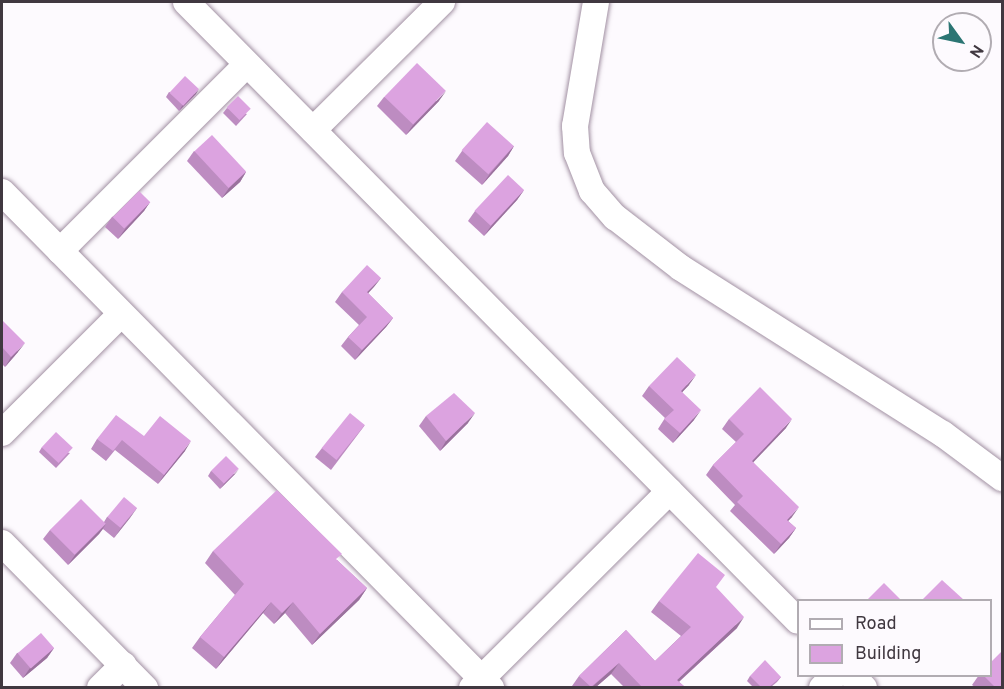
<!DOCTYPE html>
<style>
body{margin:0}
#map{position:relative;width:1004px;height:689px;overflow:hidden;background:#fdfafe;font-family:Overpass,sans-serif}
div>[style]{position:absolute}
.roads{filter:drop-shadow(0 0 2px #a291a3) drop-shadow(0 0 2px #a291a3)}
.minor>*{height:26px;margin:-13px;padding:0 13px;transform-origin:13px;border-radius:13px;background:#fff}
.wall>*{inset:0;background:#bd8cc1}
.shaded-wall>*{inset:0;background:#9a729d}
.building>*{inset:0;background:#dca3e0;transform-origin:0 0}
span{translate:-50% -50%;white-space:nowrap;text-align:center;line-height:1.15;-webkit-text-stroke:6px #fdfafe;paint-order:stroke}
.frame{position:absolute;inset:0;border:3px solid #403840;pointer-events:none}
.legend{position:absolute;left:797px;top:599px;width:195px;height:78px;box-sizing:border-box;background:#fdfafe;border:2px solid #b1acb2;margin:0;padding:8px 10px;list-style:none;font-size:18px;color:#403840}
.legend li{display:flex;align-items:center;gap:12px;height:30px}
.legend b{width:30px;border:2px solid #b1acb2}
.north{position:absolute;left:932px;top:12px;width:60px;height:60px;box-sizing:border-box;background:#fdfafe;border:2px solid #b1acb2;border-radius:50%;rotate:123deg;font-size:16px;font-weight:700;line-height:24px;text-align:center;color:#403840}
.north::after{content:'';display:block;margin:auto;width:21px;height:27px;background:#2b7573;clip-path:polygon(50% 0,100% 100%,50% 72%,0 100%)}
</style>
<div id="map">
<div class="roads">
<div class="minor">
<div style="left:186px;top:2px;width:870px;rotate:45.33deg"></div>
<div style="left:596px;top:2px;width:126px;rotate:99.6deg"></div>
<div style="left:575px;top:126px;width:27px;rotate:86deg"></div>
<div style="left:577px;top:153px;width:41px;rotate:68.5deg"></div>
<div style="left:592px;top:191px;width:35px;rotate:49deg"></div>
<div style="left:615px;top:217px;width:83px;rotate:37.7deg"></div>
<div style="left:681px;top:268px;width:310px;rotate:32.4deg"></div>
<div style="left:943px;top:434px;width:74px;rotate:36.7deg"></div>
<div style="left:313px;top:130px;width:182px;rotate:-44.8deg"></div>
<div style="left:2px;top:192px;width:697px;rotate:45.41deg"></div>
<div style="left:60px;top:251px;width:264px;rotate:-45deg"></div>
<div style="left:2px;top:433px;width:168px;rotate:-45deg"></div>
<div style="left:2px;top:543px;width:204px;rotate:45.4deg"></div>
<div style="left:852px;top:676px;width:17px;rotate:45deg"></div>
<div style="left:100px;top:688px;width:33px;rotate:-45deg"></div>
<div style="left:472px;top:688px;width:279px;rotate:-44.9deg"></div>
<div style="left:822px;top:688px;width:17px;rotate:-45deg"></div>
</div>
</div>
<div class="wall">
<div style="clip-path:polygon(169px 92px,196px 94px,179px 111px,166px 97px)"></div>
<div style="clip-path:polygon(384px 97px,439px 101px,406px 135px,377px 106px)"></div>
<div style="clip-path:polygon(227px 108px,247px 114px,236px 126px,223px 113px)"></div>
<div style="clip-path:polygon(514px 146px,508px 156px,482px 185px,455px 161px,462px 151px)"></div>
<div style="clip-path:polygon(194px 151px,246px 172px,240px 182px,222px 198px,187px 161px)"></div>
<div style="clip-path:polygon(524px 190px,517px 200px,484px 236px,468px 221px,475px 211px)"></div>
<div style="clip-path:polygon(150px 202px,144px 211px,118px 239px,105px 227px,112px 217px)"></div>
<div style="clip-path:polygon(381px 278px,368px 293px,393px 318px,386px 327px,355px 360px,341px 346px,348px 337px,359px 325px,335px 302px,342px 292px)"></div>
<div style="clip-path:polygon(2px 320px,18px 352px,5px 367px,2px 364px)"></div>
<div style="clip-path:polygon(689px 385px,682px 392px,694px 420px,673px 443px,658px 429px,665px 418px,642px 396px,649px 386px)"></div>
<div style="clip-path:polygon(426px 416px,468px 423px,440px 451px,419px 426px)"></div>
<div style="clip-path:polygon(729px 419px,786px 428px,753px 462px,792px 517px,788px 521px,796px 528px,789px 538px,774px 554px,730px 511px,735px 505px,706px 475px,713px 465px,736px 442px,722px 429px)"></div>
<div style="clip-path:polygon(365px 425px,331px 470px,315px 457px,322px 448px)"></div>
<div style="clip-path:polygon(144px 436px,185px 451px,158px 484px,115px 450px,106px 461px,91px 449px,97px 439px)"></div>
<div style="clip-path:polygon(42px 447px,70px 453px,56px 468px,39px 452px)"></div>
<div style="clip-path:polygon(211px 471px,235px 474px,220px 489px,208px 476px)"></div>
<div style="clip-path:polygon(137px 508px,114px 538px,103px 529px,99px 534px,68px 565px,43px 539px,50px 530px,104px 522px,107px 517px)"></div>
<div style="clip-path:polygon(213px 551px,337px 560px,367px 588px,359px 600px,312px 645px,285px 613px,274px 624px,263px 613px,216px 669px,192px 648px,200px 637px,235px 595px,205px 563px)"></div>
<div style="clip-path:polygon(716px 588px,737px 628px,679px 682px,685px 687px,624px 687px,611px 674px,596px 687px,573px 687px,572px 686px,579px 676px,626px 630px,655px 661px,681px 636px,651px 612px,659px 601px)"></div>
<div style="clip-path:polygon(54px 648px,47px 658px,23px 678px,10px 663px,17px 653px)"></div>
<div style="clip-path:polygon(979px 675px,990px 675px,1002px 687px,975px 687px,972px 685px)"></div>
<div style="clip-path:polygon(750px 676px,781px 677px,777px 682px,771px 687px,753px 687px,747px 681px)"></div>
</div>
<div class="shaded-wall">
<div style="clip-path:polygon(199px 89px,196px 94px,179px 111px,182px 106px)"></div>
<div style="clip-path:polygon(446px 91px,439px 101px,406px 135px,413px 125px)"></div>
<div style="clip-path:polygon(514px 146px,508px 156px,482px 185px,489px 175px)"></div>
<div style="clip-path:polygon(246px 172px,240px 182px,222px 198px,229px 188px)"></div>
<div style="clip-path:polygon(524px 190px,517px 200px,484px 236px,491px 226px)"></div>
<div style="clip-path:polygon(150px 202px,144px 211px,118px 239px,125px 229px)"></div>
<div style="clip-path:polygon(381px 278px,374px 287px,360px 302px,367px 292px)"></div>
<div style="clip-path:polygon(393px 318px,386px 327px,355px 360px,362px 350px)"></div>
<div style="clip-path:polygon(25px 343px,18px 352px,5px 367px,11px 357px)"></div>
<div style="clip-path:polygon(696px 375px,689px 385px,674px 401px,681px 391px)"></div>
<div style="clip-path:polygon(701px 410px,694px 420px,673px 443px,680px 433px)"></div>
<div style="clip-path:polygon(475px 413px,468px 423px,440px 451px,446px 441px)"></div>
<div style="clip-path:polygon(792px 419px,786px 428px,745px 471px,752px 461px)"></div>
<div style="clip-path:polygon(191px 441px,185px 451px,158px 484px,164px 475px)"></div>
<div style="clip-path:polygon(239px 469px,235px 474px,220px 489px,224px 484px)"></div>
<div style="clip-path:polygon(799px 507px,792px 517px,780px 529px,787px 520px)"></div>
<div style="clip-path:polygon(137px 508px,130px 518px,114px 538px,121px 528px)"></div>
<div style="clip-path:polygon(106px 524px,99px 534px,68px 565px,75px 555px)"></div>
<div style="clip-path:polygon(796px 528px,789px 538px,774px 554px,781px 544px)"></div>
<div style="clip-path:polygon(367px 588px,359px 600px,312px 645px,320px 634px)"></div>
<div style="clip-path:polygon(271px 602px,263px 613px,216px 669px,224px 657px)"></div>
<div style="clip-path:polygon(293px 602px,285px 613px,274px 624px,282px 613px)"></div>
<div style="clip-path:polygon(744px 617px,737px 628px,673px 687px,677px 680px)"></div>
<div style="clip-path:polygon(54px 648px,47px 658px,23px 678px,30px 668px)"></div>
<div style="clip-path:polygon(619px 663px,611px 674px,596px 687px,592px 687px)"></div>
</div>
<div class="building">
<div style="left:417px;top:63px;width:40px;height:47px;rotate:44deg"></div>
<div style="left:185px;top:76px;width:19px;height:23px;rotate:43deg"></div>
<div style="left:238px;top:96px;width:18px;height:16px;rotate:45deg"></div>
<div style="left:487px;top:122px;width:36px;height:38px;rotate:42deg"></div>
<div style="left:212px;top:135px;width:50px;height:24px;rotate:47deg"></div>
<div style="left:508px;top:175px;width:22px;height:49px;rotate:43deg"></div>
<div style="left:139px;top:191px;width:16px;height:37px;rotate:45deg"></div>
<div style="clip-path:polygon(367px 265px,381px 278px,367px 292px,393px 318px,362px 350px,348px 337px,367px 317px,342px 292px)"></div>
<div style="clip-path:polygon(2px 320px,25px 343px,11px 357px,2px 347px)"></div>
<div style="clip-path:polygon(677px 357px,696px 375px,681px 391px,701px 410px,680px 433px,664px 419px,674px 410px,649px 386px)"></div>
<div style="clip-path:polygon(760px 387px,792px 419px,752px 461px,799px 507px,787px 520px,796px 528px,781px 544px,737px 502px,743px 496px,713px 465px,744px 434px,729px 419px)"></div>
<div style="clip-path:polygon(454px 393px,475px 413px,446px 441px,426px 416px)"></div>
<div style="left:350px;top:413px;width:19px;height:45px;rotate:39deg"></div>
<div style="clip-path:polygon(116px 415px,144px 436px,160px 416px,191px 441px,164px 475px,122px 440px,113px 451px,97px 439px)"></div>
<div style="left:56px;top:432px;width:23px;height:21px;rotate:43deg"></div>
<div style="left:226px;top:456px;width:18px;height:21px;rotate:45deg"></div>
<div style="clip-path:polygon(277px 490px,342px 554px,336px 559px,367px 588px,320px 634px,293px 602px,282px 613px,271px 602px,224px 657px,200px 637px,244px 584px,213px 551px)"></div>
<div style="left:124px;top:497px;width:17px;height:26px;rotate:40deg"></div>
<div style="left:81px;top:499px;width:35px;height:44px;rotate:45deg"></div>
<div style="clip-path:polygon(698px 553px,725px 575px,716px 587px,744px 617px,677px 680px,685px 687px,642px 687px,619px 663px,591px 687px,579px 676px,626px 630px,655px 661px,691px 627px,659px 601px)"></div>
<div style="clip-path:polygon(942px 580px,964px 600px,922px 600px)"></div>
<div style="clip-path:polygon(884px 583px,901px 600px,867px 600px)"></div>
<div style="left:41px;top:633px;width:20px;height:31px;rotate:49deg"></div>
<div style="clip-path:polygon(1002px 651px,1002px 687px,995px 687px,983px 675px,990px 675px,990px 663px)"></div>
<div style="clip-path:polygon(765px 660px,781px 677px,769px 687px,761px 687px,750px 676px)"></div>
</div>
<div class="frame"></div>
<ul class="legend">
<li><b style="height:8px;background:#fff"></b>Road</li>
<li><b style="height:16px;background:#dca3e0"></b>Building</li>
</ul>
<div class="north">N</div>
</div>
